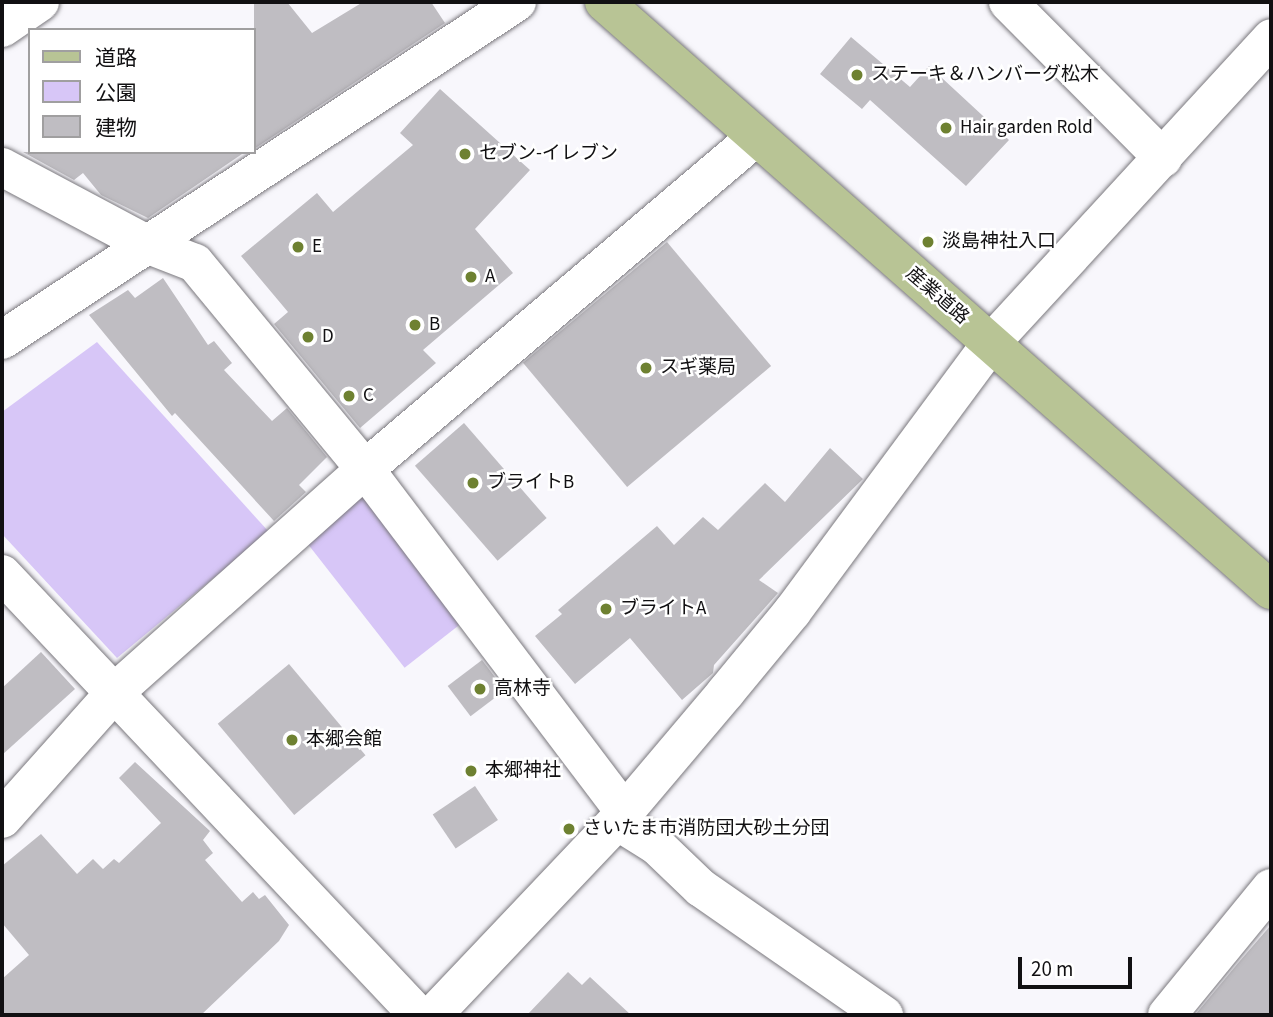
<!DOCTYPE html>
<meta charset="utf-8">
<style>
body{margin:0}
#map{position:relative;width:1273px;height:1017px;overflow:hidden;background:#f8f7fc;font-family:"Source Sans 3","Noto Sans JP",sans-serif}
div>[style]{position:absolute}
.green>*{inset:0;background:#d7c6f7;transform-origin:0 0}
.building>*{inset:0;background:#bfbdc2;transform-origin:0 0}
.roads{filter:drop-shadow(0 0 2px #7a787d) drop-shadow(0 0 2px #7a787d)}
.minor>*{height:38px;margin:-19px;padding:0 19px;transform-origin:19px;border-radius:19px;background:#fff}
.major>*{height:38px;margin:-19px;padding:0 19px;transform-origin:19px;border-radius:19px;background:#b8c495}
.dots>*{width:19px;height:19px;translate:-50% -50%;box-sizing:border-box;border:4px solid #fff;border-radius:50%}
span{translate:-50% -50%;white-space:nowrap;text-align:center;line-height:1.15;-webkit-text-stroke:5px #fff;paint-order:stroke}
.poi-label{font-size:19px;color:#111012}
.left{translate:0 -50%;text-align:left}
.street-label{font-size:19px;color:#111012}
.frame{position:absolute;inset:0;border:4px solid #111012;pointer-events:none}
.legend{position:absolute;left:28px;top:28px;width:228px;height:126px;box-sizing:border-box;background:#fff;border:2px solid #a09fa0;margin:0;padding:9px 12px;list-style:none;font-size:21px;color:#111012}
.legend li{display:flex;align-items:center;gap:14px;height:35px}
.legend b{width:35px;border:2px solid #a09fa0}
.scale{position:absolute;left:1018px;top:957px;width:114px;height:32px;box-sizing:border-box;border:4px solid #111012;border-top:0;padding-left:9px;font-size:21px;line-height:24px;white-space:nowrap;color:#111012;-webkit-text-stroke:5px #fff;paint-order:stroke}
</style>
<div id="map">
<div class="green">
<div style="clip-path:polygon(97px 342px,269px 532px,117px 658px,2px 534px,2px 412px)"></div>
<div style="left:363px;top:496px;width:161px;height:73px;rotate:52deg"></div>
</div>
<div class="building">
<div style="clip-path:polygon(254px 2px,287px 2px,312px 33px,363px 2px,431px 2px,445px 23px,254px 149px)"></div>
<div style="clip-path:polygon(851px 37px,910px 87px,929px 66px,1009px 140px,966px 186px,870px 100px,862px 109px,820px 74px)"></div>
<div style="clip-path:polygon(440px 89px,530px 170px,475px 229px,513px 273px,423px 350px,436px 363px,360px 428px,274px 324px,288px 312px,241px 256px,317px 193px,333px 212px,413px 145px,400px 133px)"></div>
<div style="clip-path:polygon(23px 152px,245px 152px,148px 218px,101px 195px,83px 173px,74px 180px)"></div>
<div style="left:667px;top:242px;width:162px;height:188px;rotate:50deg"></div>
<div style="clip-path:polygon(163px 278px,208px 345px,214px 341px,232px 363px,224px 370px,272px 421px,287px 408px,327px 457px,299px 485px,306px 492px,274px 521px,175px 413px,172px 416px,89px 315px,128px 290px,135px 298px)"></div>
<div style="left:464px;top:423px;width:126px;height:65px;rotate:49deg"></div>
<div style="clip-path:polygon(830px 448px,863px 479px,759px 580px,778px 593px,714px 665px,713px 673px,682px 700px,630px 638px,575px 684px,535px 636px,562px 614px,558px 610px,657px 526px,674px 545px,703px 517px,718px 530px,765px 483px,785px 502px)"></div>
<div style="clip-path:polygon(41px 652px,75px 689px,2px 755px,2px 688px)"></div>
<div style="left:482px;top:660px;width:38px;height:43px;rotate:53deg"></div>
<div style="left:289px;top:664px;width:119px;height:93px;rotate:50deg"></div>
<div style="clip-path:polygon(135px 762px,210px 831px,203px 840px,213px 853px,205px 860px,242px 902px,253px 892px,259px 899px,265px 895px,289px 925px,279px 941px,201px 1015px,2px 1015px,2px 979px,29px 955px,2px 923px,2px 866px,41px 834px,77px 874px,93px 859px,103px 869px,114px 859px,119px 863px,161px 823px,119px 778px)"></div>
<div style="left:475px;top:786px;width:41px;height:51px;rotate:56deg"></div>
<div style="clip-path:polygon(1271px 925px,1271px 1015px,1195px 1015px,1239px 962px)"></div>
<div style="clip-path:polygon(568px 972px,582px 985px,590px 977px,631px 1015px,527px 1015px)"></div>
</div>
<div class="roads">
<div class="minor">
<div style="left:1008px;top:2px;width:220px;rotate:45.2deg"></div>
<div style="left:2px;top:28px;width:46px;rotate:-34.4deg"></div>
<div style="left:2px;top:167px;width:166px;rotate:28deg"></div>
<div style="left:149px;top:245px;width:49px;rotate:21.4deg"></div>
<div style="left:195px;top:263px;width:267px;rotate:50.5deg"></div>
<div style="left:365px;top:469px;width:430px;rotate:52.9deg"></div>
<div style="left:2px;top:340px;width:616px;rotate:-33.28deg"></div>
<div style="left:2px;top:574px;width:606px;rotate:46.67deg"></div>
<div style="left:2px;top:819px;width:170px;rotate:-48.3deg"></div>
<div style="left:115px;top:692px;width:335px;rotate:-41.7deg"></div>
<div style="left:365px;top:469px;width:512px;rotate:-40.32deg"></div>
<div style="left:617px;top:821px;width:47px;rotate:32deg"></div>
<div style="left:657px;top:846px;width:61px;rotate:43.7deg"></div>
<div style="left:701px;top:888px;width:223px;rotate:34.8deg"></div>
<div style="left:433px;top:1015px;width:267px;rotate:-46.5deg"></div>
<div style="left:617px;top:821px;width:169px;rotate:-49.8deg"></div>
<div style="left:726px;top:692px;width:104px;rotate:-50.5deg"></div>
<div style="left:792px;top:612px;width:335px;rotate:-53.5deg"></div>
<div style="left:991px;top:343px;width:414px;rotate:-47.4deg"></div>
<div style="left:1167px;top:1015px;width:164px;rotate:-50.7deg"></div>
</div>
<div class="major">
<div style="left:604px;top:2px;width:889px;rotate:41.4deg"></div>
</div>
</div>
<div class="dots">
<div style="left:857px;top:75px;background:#6e8131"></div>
<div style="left:946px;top:128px;background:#6e8131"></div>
<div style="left:465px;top:154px;background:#6e8131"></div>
<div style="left:928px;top:242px;background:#6e8131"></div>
<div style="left:298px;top:247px;background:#6e8131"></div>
<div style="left:471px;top:277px;background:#6e8131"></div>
<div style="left:415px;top:325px;background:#6e8131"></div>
<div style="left:308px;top:337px;background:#6e8131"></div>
<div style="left:646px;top:368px;background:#6e8131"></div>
<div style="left:349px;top:396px;background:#6e8131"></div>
<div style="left:473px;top:483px;background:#6e8131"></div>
<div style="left:606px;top:609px;background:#6e8131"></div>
<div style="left:480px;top:689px;background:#6e8131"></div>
<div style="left:292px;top:740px;background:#6e8131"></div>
<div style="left:471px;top:771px;background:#6e8131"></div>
<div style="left:569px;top:829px;background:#6e8131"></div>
</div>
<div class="poi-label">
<span class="left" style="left:871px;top:75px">ステーキ＆ハンバーグ松木</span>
<span class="left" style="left:960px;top:128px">Hair garden Rold</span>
<span class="left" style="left:479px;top:154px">セブン-イレブン</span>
<span class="left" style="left:942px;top:242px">淡島神社入口</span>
<span class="left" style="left:312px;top:247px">E</span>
<span class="left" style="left:485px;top:277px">A</span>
<span class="left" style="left:429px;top:325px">B</span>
<span class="left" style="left:322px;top:337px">D</span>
<span class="left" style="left:660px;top:368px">スギ薬局</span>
<span class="left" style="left:363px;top:396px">C</span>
<span class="left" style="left:487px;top:483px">ブライトB</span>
<span class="left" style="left:620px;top:609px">ブライトA</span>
<span class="left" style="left:494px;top:689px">高林寺</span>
<span class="left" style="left:306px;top:740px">本郷会館</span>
<span class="left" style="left:485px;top:771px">本郷神社</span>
<span class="left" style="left:583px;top:829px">さいたま市消防団大砂土分団</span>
</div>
<div class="street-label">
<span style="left:937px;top:296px;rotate:41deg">産業道路</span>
</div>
<div class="frame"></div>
<ul class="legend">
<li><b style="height:9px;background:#b8c495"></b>道路</li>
<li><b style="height:19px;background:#d7c6f7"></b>公園</li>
<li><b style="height:19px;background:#bfbdc2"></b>建物</li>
</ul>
<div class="scale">20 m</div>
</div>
